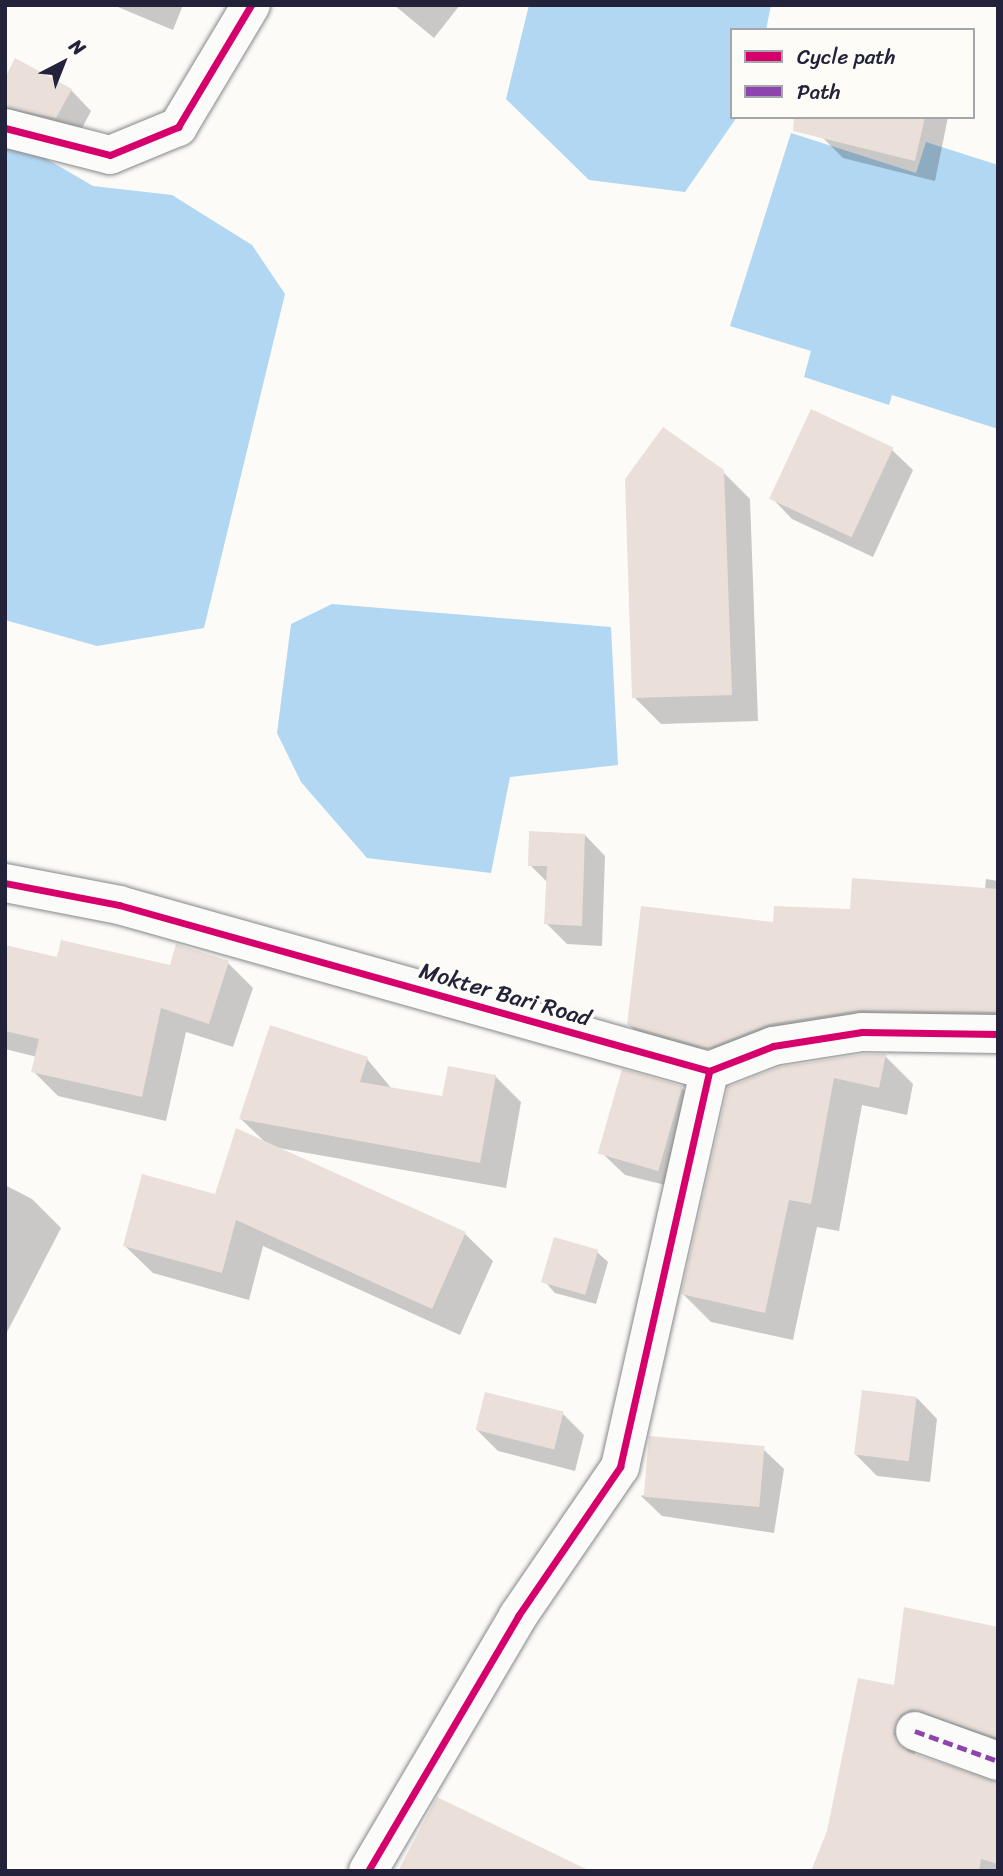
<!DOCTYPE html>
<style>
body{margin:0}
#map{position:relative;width:1003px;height:1876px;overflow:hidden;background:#fcfbf8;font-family:Sriracha,sans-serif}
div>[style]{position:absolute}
.water>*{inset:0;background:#b1d7f2}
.shadow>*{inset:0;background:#0003}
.building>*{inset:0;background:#eae0d9;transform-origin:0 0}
.roads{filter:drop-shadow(0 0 2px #88888c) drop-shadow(0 0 2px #88888c)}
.minor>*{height:38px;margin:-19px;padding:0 19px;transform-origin:19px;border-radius:19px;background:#fbfbf9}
.quiet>*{height:5px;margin-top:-2.5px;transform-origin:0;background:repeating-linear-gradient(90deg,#8e44ad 0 10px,transparent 0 15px)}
.cycleway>*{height:7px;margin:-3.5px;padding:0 3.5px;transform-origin:3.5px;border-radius:3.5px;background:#d6006c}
span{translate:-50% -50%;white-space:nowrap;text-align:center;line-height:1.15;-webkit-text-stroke:7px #fdfcf7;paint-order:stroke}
.street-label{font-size:23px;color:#22223b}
.frame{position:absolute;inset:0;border:7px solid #22223b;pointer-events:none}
.legend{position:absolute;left:730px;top:28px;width:245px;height:91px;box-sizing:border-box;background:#fdfcf7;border:2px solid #a5a5ac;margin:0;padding:9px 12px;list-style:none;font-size:21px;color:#22223b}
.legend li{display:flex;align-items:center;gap:14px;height:35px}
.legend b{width:35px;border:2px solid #a5a5ac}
.north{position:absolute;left:28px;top:28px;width:70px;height:70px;-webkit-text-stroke:5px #fdfcf7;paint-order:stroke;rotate:42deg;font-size:19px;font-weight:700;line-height:28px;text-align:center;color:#22223b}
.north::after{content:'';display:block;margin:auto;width:24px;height:32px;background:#22223b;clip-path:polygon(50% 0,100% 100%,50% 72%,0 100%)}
</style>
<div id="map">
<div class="water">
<div style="clip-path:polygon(529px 5px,771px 5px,766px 30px,732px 30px,732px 117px,737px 117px,685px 192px,589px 180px,506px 99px)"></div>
<div style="clip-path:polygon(791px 133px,916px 173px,926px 142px,998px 165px,998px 429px,892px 395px,889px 405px,804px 377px,811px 351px,730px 326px)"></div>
<div style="clip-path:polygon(21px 144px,93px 186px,172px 195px,252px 245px,285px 294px,204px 628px,97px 646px,5px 620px,5px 146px)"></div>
<div style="clip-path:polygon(332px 604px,611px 627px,618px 765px,510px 777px,491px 873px,367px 858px,301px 782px,277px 733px,291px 624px)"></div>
</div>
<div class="shadow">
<div style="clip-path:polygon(113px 5px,183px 5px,173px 30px)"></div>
<div style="clip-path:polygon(394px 5px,460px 5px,434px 38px)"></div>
<div style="clip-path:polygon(5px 82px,71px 90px,91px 111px,77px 138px,5px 113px)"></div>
<div style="clip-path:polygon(827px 117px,948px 117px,935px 181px,843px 158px,822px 137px)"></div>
<div style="clip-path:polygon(812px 412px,892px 450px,913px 470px,873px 557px,792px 519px,772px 498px)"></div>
<div style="clip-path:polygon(723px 472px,750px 499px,758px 721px,661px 724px,634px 697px)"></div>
<div style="clip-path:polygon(585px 835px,605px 856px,602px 946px,567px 944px,546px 923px,548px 883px,530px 865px)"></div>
<div style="clip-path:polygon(986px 879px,998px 881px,998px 1038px,656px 1051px,629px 1025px,775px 924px,985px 890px)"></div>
<div style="clip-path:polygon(5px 946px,58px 959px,171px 967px,177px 946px,228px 963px,253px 988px,233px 1047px,186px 1032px,166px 1121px,58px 1096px,33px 1071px,37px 1057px,5px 1049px)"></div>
<div style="clip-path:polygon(885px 1056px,913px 1084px,907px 1115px,862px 1105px,839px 1231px,817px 1227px,793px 1340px,711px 1322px,683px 1294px,729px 1088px)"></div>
<div style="clip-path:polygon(367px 1059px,392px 1089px,443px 1098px,495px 1076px,521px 1102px,506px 1188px,273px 1147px,465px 1234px,493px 1261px,460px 1335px,263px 1246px,249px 1300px,153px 1273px,125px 1246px,216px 1196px,266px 1143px,241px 1119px)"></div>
<div style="clip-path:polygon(682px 1088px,703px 1109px,685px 1190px,625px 1175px,604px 1155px)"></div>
<div style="clip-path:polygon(5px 1185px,32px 1199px,61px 1228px,5px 1336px)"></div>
<div style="clip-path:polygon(597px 1252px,608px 1262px,596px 1304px,555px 1293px,545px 1282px)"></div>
<div style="clip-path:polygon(917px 1398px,937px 1419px,930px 1482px,877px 1476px,856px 1455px)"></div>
<div style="clip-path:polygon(563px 1414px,584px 1435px,575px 1471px,498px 1451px,477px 1430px)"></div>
<div style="clip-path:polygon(763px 1449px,784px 1469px,774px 1533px,662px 1516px,641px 1496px)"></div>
<div style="clip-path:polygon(998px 1629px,998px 1751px,916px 1746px,915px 1756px,998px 1784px,998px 1871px,812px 1871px,895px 1688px)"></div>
</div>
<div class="building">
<div style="clip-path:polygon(15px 58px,72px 89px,56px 118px,5px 107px,5px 78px)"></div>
<div style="clip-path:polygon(794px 117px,925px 117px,915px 161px,793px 131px)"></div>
<div style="left:811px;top:409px;width:91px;height:99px;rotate:25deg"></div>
<div style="clip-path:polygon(663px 427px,724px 470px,732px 695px,632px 698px,625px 479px)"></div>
<div style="clip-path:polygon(529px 831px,585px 834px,582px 926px,544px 924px,547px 866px,528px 866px)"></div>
<div style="clip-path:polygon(852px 878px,998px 889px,998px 1012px,859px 1010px,769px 1024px,708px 1048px,627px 1025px,641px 906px,773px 922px,774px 906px,850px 909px)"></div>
<div style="clip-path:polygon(61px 940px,170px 965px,176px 944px,229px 961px,209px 1024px,161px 1008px,142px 1097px,31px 1072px,39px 1039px,5px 1031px,5px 945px,57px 957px)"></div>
<div style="clip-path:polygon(270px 1025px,368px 1057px,360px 1082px,442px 1096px,448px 1066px,496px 1075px,480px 1163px,239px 1119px)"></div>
<div style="clip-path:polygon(864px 1054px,886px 1054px,879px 1088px,834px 1078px,811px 1204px,789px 1200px,765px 1313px,681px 1294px,728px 1087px,779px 1067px)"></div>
<div style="left:622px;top:1069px;width:63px;height:88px;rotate:16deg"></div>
<div style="clip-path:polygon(236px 1128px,466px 1232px,432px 1309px,236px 1220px,222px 1273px,123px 1246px,142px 1174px,215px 1194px)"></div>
<div style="left:554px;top:1237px;width:46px;height:47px;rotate:16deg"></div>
<div style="left:862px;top:1390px;width:55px;height:65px;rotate:7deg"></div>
<div style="left:485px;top:1392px;width:81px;height:39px;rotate:14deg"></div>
<div style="left:649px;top:1436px;width:116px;height:61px;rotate:5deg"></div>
<div style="clip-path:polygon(904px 1607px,998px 1627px,998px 1738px,912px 1709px,900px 1715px,893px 1734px,908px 1752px,998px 1782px,998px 1864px,981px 1859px,979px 1871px,811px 1871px,827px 1831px,858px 1678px,894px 1685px)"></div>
<div style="clip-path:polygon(437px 1797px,590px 1871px,398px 1871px)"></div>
</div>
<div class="roads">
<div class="minor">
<div style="left:5px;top:128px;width:108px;rotate:14.4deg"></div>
<div style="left:110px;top:155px;width:74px;rotate:-22.4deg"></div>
<div style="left:178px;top:127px;width:142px;rotate:-59.1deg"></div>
<div style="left:5px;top:883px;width:116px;rotate:10.9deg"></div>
<div style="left:119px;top:905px;width:613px;rotate:15.71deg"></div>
<div style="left:709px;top:1071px;width:69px;rotate:-21.3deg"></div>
<div style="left:773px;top:1046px;width:90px;rotate:-8.9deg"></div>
<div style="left:862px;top:1032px;width:136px;rotate:0.8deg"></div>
<div style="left:915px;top:1731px;width:88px;rotate:19.9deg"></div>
<div style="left:368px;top:1871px;width:296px;rotate:-59.5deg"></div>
<div style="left:518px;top:1616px;width:181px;rotate:-55.6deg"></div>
<div style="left:620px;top:1467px;width:406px;rotate:-77.3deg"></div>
</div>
</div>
<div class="quiet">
<div style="left:915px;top:1731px;width:88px;rotate:19.9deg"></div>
</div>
<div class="cycleway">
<div style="left:5px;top:128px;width:108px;rotate:14.4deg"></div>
<div style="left:110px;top:155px;width:74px;rotate:-22.4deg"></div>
<div style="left:178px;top:127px;width:142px;rotate:-59.1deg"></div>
<div style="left:5px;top:883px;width:116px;rotate:10.9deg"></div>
<div style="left:119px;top:905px;width:613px;rotate:15.71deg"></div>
<div style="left:709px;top:1071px;width:69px;rotate:-21.3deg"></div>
<div style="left:773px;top:1046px;width:90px;rotate:-8.9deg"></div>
<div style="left:862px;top:1032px;width:136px;rotate:0.8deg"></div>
<div style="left:368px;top:1871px;width:296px;rotate:-59.5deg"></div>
<div style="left:518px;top:1616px;width:181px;rotate:-55.6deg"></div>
<div style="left:620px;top:1467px;width:406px;rotate:-77.3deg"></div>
</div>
<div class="street-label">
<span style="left:505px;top:995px;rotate:16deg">Mokter Bari Road</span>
</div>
<div class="frame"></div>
<ul class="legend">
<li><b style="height:9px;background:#d6006c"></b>Cycle path</li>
<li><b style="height:9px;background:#8e44ad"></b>Path</li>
</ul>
<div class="north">N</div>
</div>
